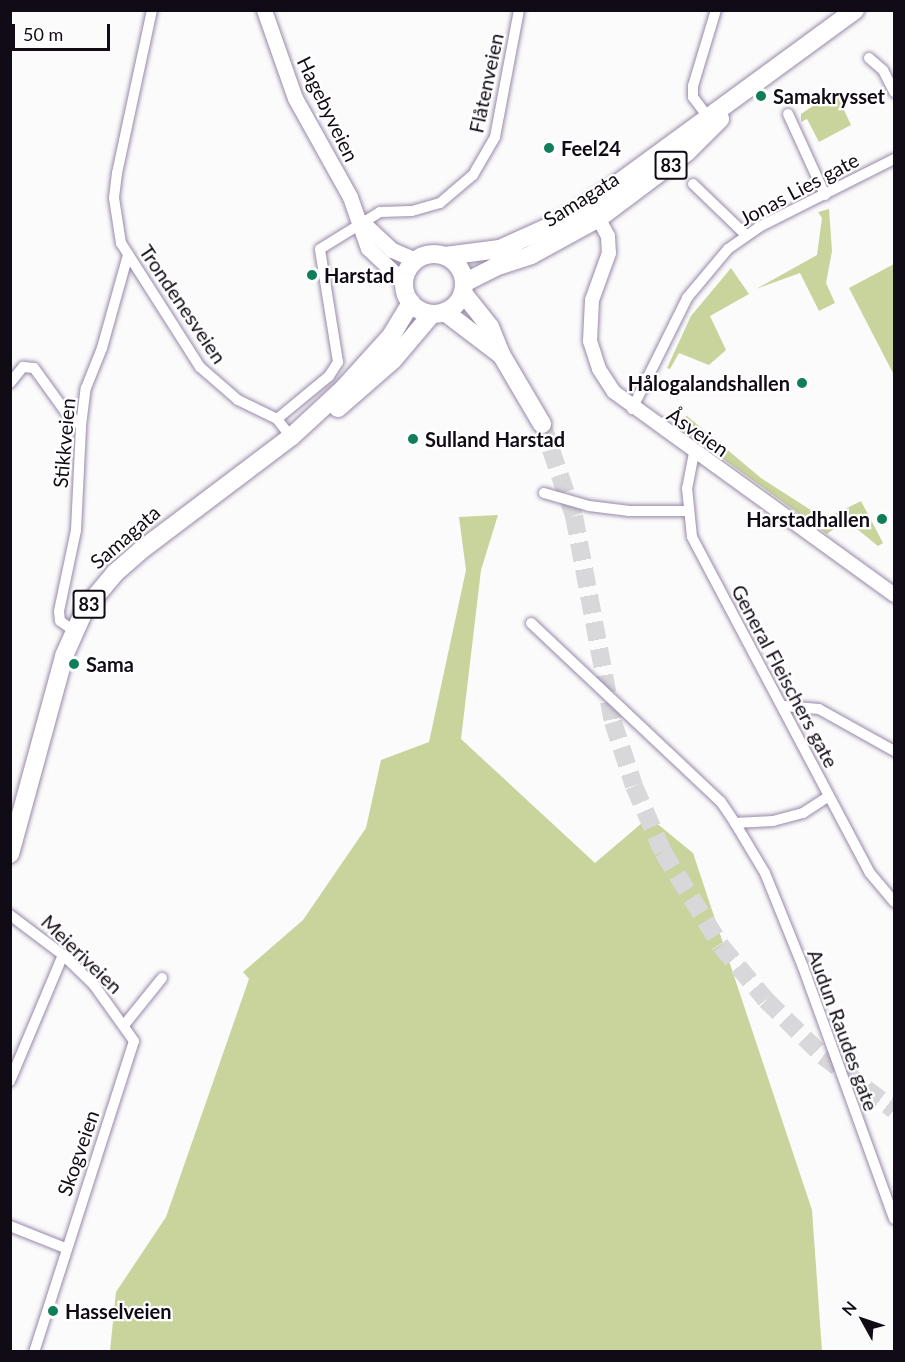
<!DOCTYPE html>
<meta charset="utf-8">
<style>
body{margin:0}
#map{position:relative;width:905px;height:1362px;overflow:hidden;background:#fbfbfb;font-family:Lato,sans-serif}
div>[style]{position:absolute}
.green>*{inset:0;background:#c9d39c}
.trunk-tunnel>*{height:18px;margin-top:-9px;transform-origin:0;background:repeating-linear-gradient(90deg,#d8d7d9 0 18px,transparent 0 27px)}
.roads{filter:drop-shadow(0 0 2px #9889a9) drop-shadow(0 0 2px #9889a9)}
.minor>*{height:10px;margin:-5px;padding:0 5px;transform-origin:5px;border-radius:5px;background:#fff}
.tertiary>*{height:14px;margin:-7px;padding:0 7px;transform-origin:7px;border-radius:7px;background:#fff}
.secondary>*{height:15px;margin:-7.5px;padding:0 7.5px;transform-origin:7.5px;border-radius:7.5px;background:#fff}
.trunk>*{height:18px;margin:-9px;padding:0 9px;transform-origin:9px;border-radius:9px;background:#fff}
.trunk>.ring{margin:-9px;padding:0;box-sizing:content-box;background:none;border:18px solid #fff;border-radius:50%}
.dots>*{width:16px;height:16px;translate:-50% -50%;box-sizing:border-box;border:3px solid #fff;border-radius:50%}
span{translate:-50% -50%;white-space:nowrap;text-align:center;line-height:1.15;-webkit-text-stroke:4.5px #fff;paint-order:stroke}
.shield-label span{padding:2px 4px;background:#fff;border:2px solid;border-radius:4px;-webkit-text-stroke-width:0}
.shield-label{font-size:18px;color:#110b16;font-weight:700}
.street-label{font-size:20px;color:#110b16}
.poi-label{font-size:20px;color:#110b16;font-weight:700}
.left{translate:0 -50%;text-align:left}
.right{translate:-100% -50%;text-align:right}
.frame{position:absolute;inset:0;border:12px solid #110b16;pointer-events:none}
.north{position:absolute;left:833px;top:1290px;width:60px;height:60px;-webkit-text-stroke:4px #fff;paint-order:stroke;rotate:310deg;font-size:16px;font-weight:700;line-height:24px;text-align:center;color:#110b16}
.north::after{content:'';display:block;margin:auto;width:21px;height:27px;background:#110b16;clip-path:polygon(50% 0,100% 100%,50% 72%,0 100%)}
.scale{position:absolute;left:12px;top:24px;width:98px;height:27px;box-sizing:border-box;border:3px solid #110b16;border-top:0;padding-left:8px;font-size:18px;line-height:21px;white-space:nowrap;color:#110b16;-webkit-text-stroke:4px #fff;paint-order:stroke}
</style>
<div id="map">
<div class="green">
<div style="clip-path:polygon(835px 91px,851px 125px,819px 142px,807px 119px,801px 122px,801px 114px)"></div>
<div style="clip-path:polygon(829px 209px,832px 251px,826px 283px,835px 303px,819px 311px,800px 273px,756px 289px,817px 255px,822px 218px,818px 212px)"></div>
<div style="clip-path:polygon(894px 264px,894px 375px,849px 288px)"></div>
<div style="clip-path:polygon(731px 268px,749px 294px,710px 316px,726px 350px,709px 365px,679px 353px,670px 369px,667px 368px,691px 316px)"></div>
<div style="clip-path:polygon(687px 416px,761px 478px,820px 516px,833px 515px,861px 501px,883px 543px,878px 546px,846px 520px,827px 534px,679px 427px,678px 420px)"></div>
<div style="clip-path:polygon(498px 515px,481px 570px,461px 739px,595px 863px,649px 817px,693px 853px,812px 1210px,822px 1351px,110px 1351px,116px 1292px,166px 1217px,249px 979px,243px 972px,303px 920px,366px 828px,381px 760px,429px 742px,466px 570px,459px 517px)"></div>
</div>
<div class="trunk-tunnel">
<div style="left:542px;top:424px;width:97px;rotate:70.8deg"></div>
<div style="left:574px;top:516px;width:210px;rotate:79.3deg"></div>
<div style="left:613px;top:722px;width:67px;rotate:71.8deg"></div>
<div style="left:634px;top:786px;width:72px;rotate:66.3deg"></div>
<div style="left:663px;top:852px;width:110px;rotate:58.3deg"></div>
<div style="left:721px;top:946px;width:70px;rotate:50.2deg"></div>
<div style="left:766px;top:1000px;width:80px;rotate:44.5deg"></div>
<div style="left:823px;top:1056px;width:89px;rotate:37.3deg"></div>
</div>
<div class="roads">
<div class="minor">
<div style="left:152px;top:10px;width:167px;rotate:102.1deg"></div>
<div style="left:117px;top:173px;width:25px;rotate:97deg"></div>
<div style="left:114px;top:198px;width:46px;rotate:81.2deg"></div>
<div style="left:121px;top:243px;width:147px;rotate:57.5deg"></div>
<div style="left:200px;top:367px;width:50px;rotate:41deg"></div>
<div style="left:238px;top:400px;width:43px;rotate:26deg"></div>
<div style="left:277px;top:419px;width:23px;rotate:52deg"></div>
<div style="left:869px;top:58px;width:18px;rotate:41deg"></div>
<div style="left:883px;top:70px;width:25px;rotate:63deg"></div>
<div style="left:788px;top:114px;width:89px;rotate:65.4deg"></div>
<div style="left:708px;top:117px;width:25px;rotate:-127deg"></div>
<div style="left:693px;top:97px;width:11px;rotate:-90deg"></div>
<div style="left:693px;top:86px;width:79px;rotate:-73.2deg"></div>
<div style="left:693px;top:184px;width:74px;rotate:43.9deg"></div>
<div style="left:10px;top:383px;width:21px;rotate:-51deg"></div>
<div style="left:23px;top:367px;width:11px;rotate:5deg"></div>
<div style="left:34px;top:368px;width:53px;rotate:54.2deg"></div>
<div style="left:65px;top:411px;width:22px;rotate:43deg"></div>
<div style="left:632px;top:409px;width:124px;rotate:-63.6deg"></div>
<div style="left:687px;top:298px;width:64px;rotate:-50.1deg"></div>
<div style="left:728px;top:249px;width:38px;rotate:-35deg"></div>
<div style="left:759px;top:227px;width:151px;rotate:-26.7deg"></div>
<div style="left:277px;top:419px;width:67px;rotate:-39.6deg"></div>
<div style="left:329px;top:376px;width:17px;rotate:-57deg"></div>
<div style="left:338px;top:362px;width:114px;rotate:-99.1deg"></div>
<div style="left:320px;top:249px;width:70px;rotate:-31.7deg"></div>
<div style="left:380px;top:212px;width:32px;rotate:-2deg"></div>
<div style="left:412px;top:211px;width:29px;rotate:-16deg"></div>
<div style="left:440px;top:203px;width:43px;rotate:-40.3deg"></div>
<div style="left:473px;top:175px;width:44px;rotate:-59.9deg"></div>
<div style="left:495px;top:137px;width:129px;rotate:-79.3deg"></div>
<div style="left:694px;top:453px;width:36px;rotate:101deg"></div>
<div style="left:687px;top:488px;width:49px;rotate:84.2deg"></div>
<div style="left:692px;top:537px;width:380px;rotate:62.1deg"></div>
<div style="left:870px;top:873px;width:38px;rotate:50deg"></div>
<div style="left:544px;top:493px;width:47px;rotate:16.1deg"></div>
<div style="left:589px;top:506px;width:39px;rotate:7deg"></div>
<div style="left:628px;top:511px;width:59px"></div>
<div style="left:531px;top:623px;width:261px;rotate:43.3deg"></div>
<div style="left:721px;top:802px;width:25px;rotate:56deg"></div>
<div style="left:735px;top:823px;width:58px;rotate:59deg"></div>
<div style="left:765px;top:873px;width:101px;rotate:68deg"></div>
<div style="left:803px;top:967px;width:268px;rotate:70.1deg"></div>
<div style="left:74px;top:631px;width:17px;rotate:-144deg"></div>
<div style="left:60px;top:621px;width:10px;rotate:-96deg"></div>
<div style="left:59px;top:611px;width:83px;rotate:-78.1deg"></div>
<div style="left:76px;top:530px;width:104px;rotate:-87.2deg"></div>
<div style="left:81px;top:426px;width:38px;rotate:-83deg"></div>
<div style="left:86px;top:388px;width:43px;rotate:-68.2deg"></div>
<div style="left:102px;top:348px;width:97px;rotate:-74.4deg"></div>
<div style="left:784px;top:706px;width:35px;rotate:5deg"></div>
<div style="left:819px;top:709px;width:86px;rotate:29.2deg"></div>
<div style="left:735px;top:823px;width:38px;rotate:-3deg"></div>
<div style="left:773px;top:821px;width:31px;rotate:-15deg"></div>
<div style="left:803px;top:813px;width:30px;rotate:-33deg"></div>
<div style="left:10px;top:915px;width:66px;rotate:37deg"></div>
<div style="left:63px;top:955px;width:43px;rotate:44.1deg"></div>
<div style="left:94px;top:985px;width:69px;rotate:54.5deg"></div>
<div style="left:134px;top:1041px;width:327px;rotate:107.8deg"></div>
<div style="left:125px;top:1024px;width:59px;rotate:-51.2deg"></div>
<div style="left:10px;top:1081px;width:137px;rotate:-67.2deg"></div>
<div style="left:10px;top:1226px;width:59px;rotate:21.8deg"></div>
</div>
<div class="tertiary">
<div style="left:594px;top:210px;width:30px;rotate:62deg"></div>
<div style="left:608px;top:236px;width:17px;rotate:87deg"></div>
<div style="left:609px;top:253px;width:50px;rotate:109.9deg"></div>
<div style="left:592px;top:300px;width:41px;rotate:92.8deg"></div>
<div style="left:590px;top:341px;width:29px;rotate:72deg"></div>
<div style="left:599px;top:369px;width:27px;rotate:57deg"></div>
<div style="left:614px;top:392px;width:346px;rotate:35.9deg"></div>
</div>
<div class="secondary">
<div style="left:264px;top:10px;width:93px;rotate:70.6deg"></div>
<div style="left:295px;top:98px;width:113px;rotate:60.9deg"></div>
<div style="left:350px;top:197px;width:54px;rotate:70.6deg"></div>
<div style="left:368px;top:248px;width:50px;rotate:43.4deg"></div>
<div style="left:362px;top:222px;width:41px;rotate:43deg"></div>
<div style="left:392px;top:250px;width:26px;rotate:23deg"></div>
</div>
<div class="trunk">
<div class="ring" style="left:404px;top:254px;width:42px;height:42px"></div>
<div style="left:445px;top:256px;width:55px;rotate:-7.3deg"></div>
<div style="left:500px;top:249px;width:82px;rotate:-24.4deg"></div>
<div style="left:575px;top:215px;width:347px;rotate:-36.2deg"></div>
<div style="left:464px;top:283px;width:35px;rotate:-27deg"></div>
<div style="left:495px;top:267px;width:38px;rotate:-18deg"></div>
<div style="left:531px;top:255px;width:77px;rotate:-28.6deg"></div>
<div style="left:599px;top:218px;width:110px;rotate:-36.9deg"></div>
<div style="left:687px;top:152px;width:47px;rotate:-45deg"></div>
<div style="left:463px;top:293px;width:43px;rotate:51.5deg"></div>
<div style="left:490px;top:327px;width:31px;rotate:68deg"></div>
<div style="left:502px;top:356px;width:79px;rotate:59.5deg"></div>
<div style="left:445px;top:312px;width:71px;rotate:37.5deg"></div>
<div style="left:338px;top:408px;width:73px;rotate:-41.1deg"></div>
<div style="left:393px;top:360px;width:60px;rotate:-49.7deg"></div>
<div style="left:10px;top:854px;width:205px;rotate:-74.7deg"></div>
<div style="left:64px;top:656px;width:51px;rotate:-65.9deg"></div>
<div style="left:85px;top:609px;width:47px;rotate:-50.2deg"></div>
<div style="left:115px;top:573px;width:38px;rotate:-41deg"></div>
<div style="left:144px;top:548px;width:184px;rotate:-37.1deg"></div>
<div style="left:291px;top:437px;width:71px;rotate:-42.7deg"></div>
<div style="left:343px;top:389px;width:72px;rotate:-47.8deg"></div>
<div style="left:391px;top:336px;width:39px;rotate:-59deg"></div>
</div>
</div>
<div class="dots">
<div style="left:761px;top:96px;background:#117e5a"></div>
<div style="left:549px;top:148px;background:#117e5a"></div>
<div style="left:312px;top:275px;background:#117e5a"></div>
<div style="left:802px;top:383px;background:#117e5a"></div>
<div style="left:413px;top:439px;background:#117e5a"></div>
<div style="left:882px;top:519px;background:#117e5a"></div>
<div style="left:74px;top:664px;background:#117e5a"></div>
<div style="left:53px;top:1311px;background:#117e5a"></div>
</div>
<div class="shield-label">
<span style="left:671px;top:165px">83</span>
<span style="left:89px;top:604px">83</span>
</div>
<div class="street-label">
<span style="left:486px;top:83px;rotate:-78deg">Flåtenveien</span>
<span style="left:328px;top:109px;rotate:64deg">Hagebyveien</span>
<span style="left:799px;top:189px;rotate:-28deg">Jonas Lies gate</span>
<span style="left:581px;top:199px;rotate:-32deg">Samagata</span>
<span style="left:183px;top:304px;rotate:56deg">Trondenesveien</span>
<span style="left:698px;top:432px;rotate:35deg">Åsveien</span>
<span style="left:64px;top:443px;rotate:-85deg">Stikkveien</span>
<span style="left:125px;top:537px;rotate:-41deg">Samagata</span>
<span style="left:785px;top:676px;rotate:62deg">General Fleischers gate</span>
<span style="left:82px;top:954px;rotate:44deg">Meieriveien</span>
<span style="left:843px;top:1030px;rotate:70deg">Audun Raudes gate</span>
<span style="left:78px;top:1153px;rotate:-71deg">Skogveien</span>
</div>
<div class="poi-label">
<span class="left" style="left:773px;top:96px">Samakrysset</span>
<span class="left" style="left:561px;top:148px">Feel24</span>
<span class="left" style="left:324px;top:275px">Harstad</span>
<span class="right" style="left:790px;top:383px">Hålogalandshallen</span>
<span class="left" style="left:425px;top:439px">Sulland Harstad</span>
<span class="right" style="left:870px;top:519px">Harstadhallen</span>
<span class="left" style="left:86px;top:664px">Sama</span>
<span class="left" style="left:65px;top:1311px">Hasselveien</span>
</div>
<div class="frame"></div>
<div class="north">N</div>
<div class="scale">50 m</div>
</div>
